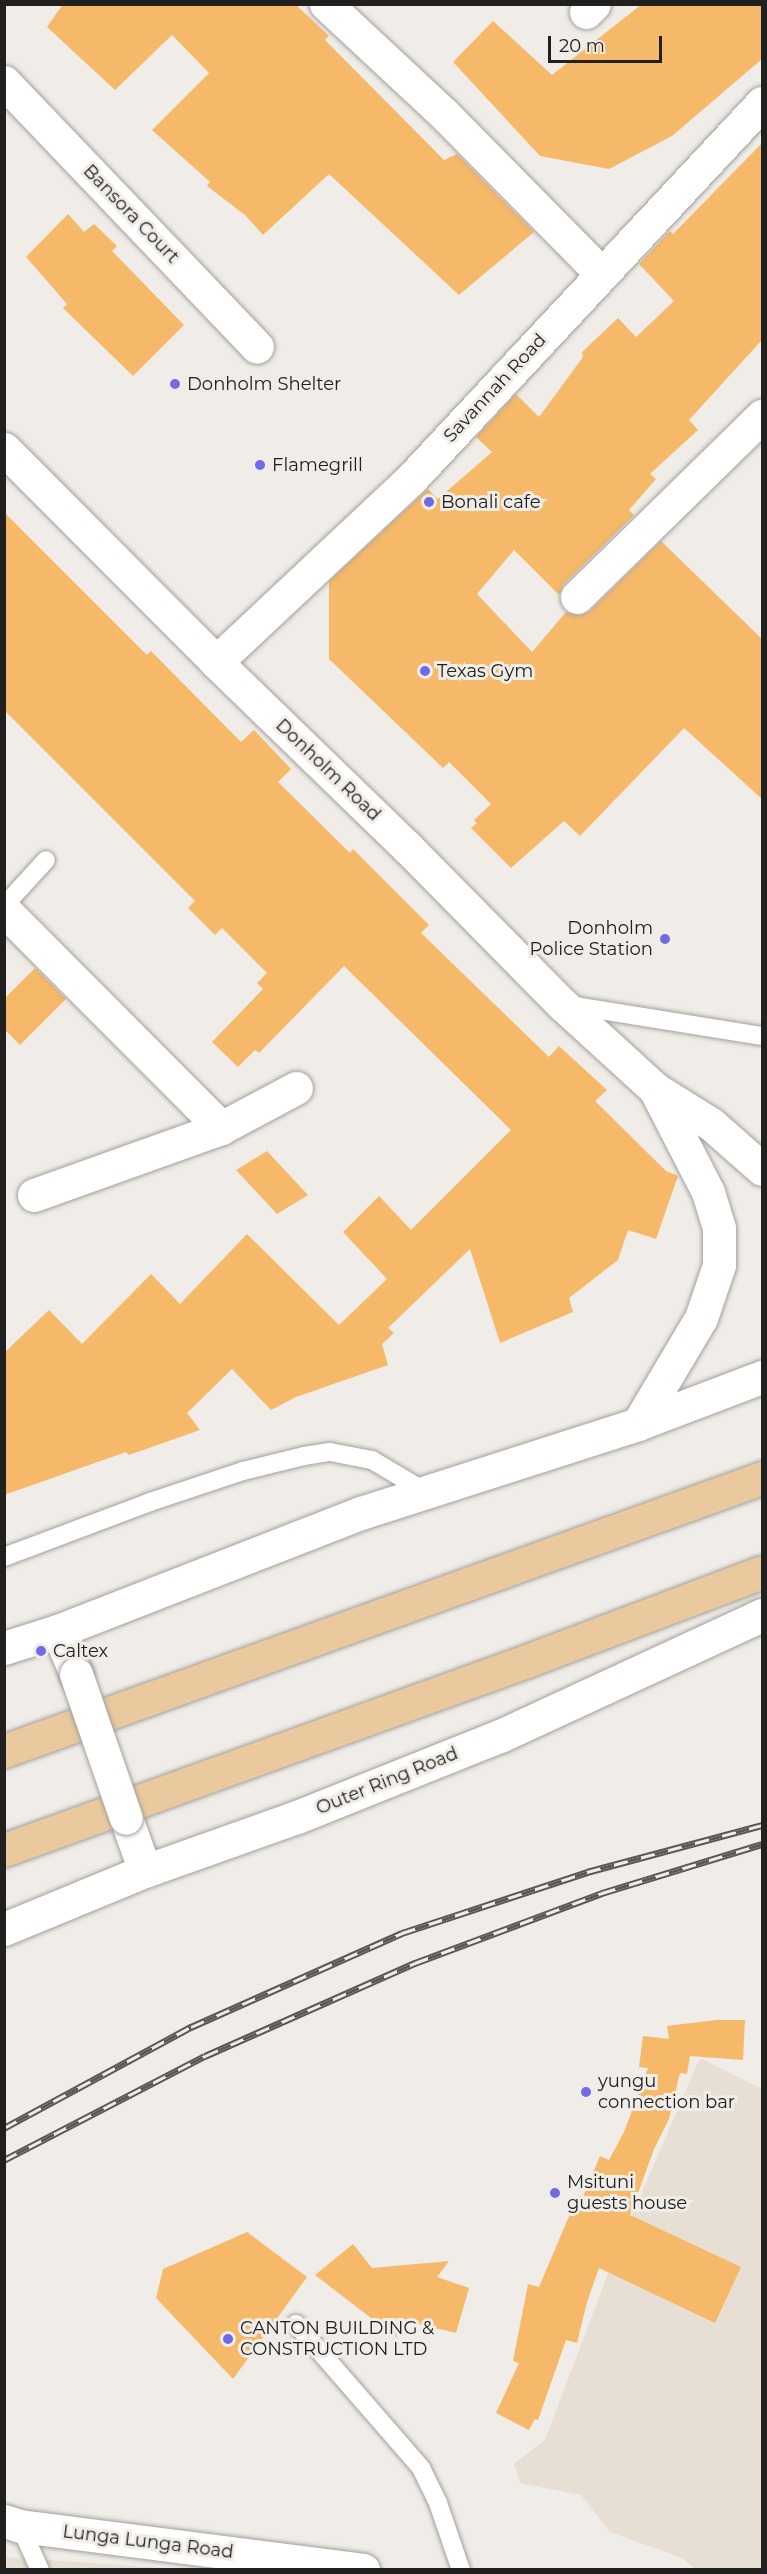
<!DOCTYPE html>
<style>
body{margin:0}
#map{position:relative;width:767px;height:2574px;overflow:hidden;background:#f0ede8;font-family:Montserrat,sans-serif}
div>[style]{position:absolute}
.built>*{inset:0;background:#e8dfd4}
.building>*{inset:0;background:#f6b869}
.roads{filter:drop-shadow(0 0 2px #a3a09c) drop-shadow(0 0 2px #a3a09c)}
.service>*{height:18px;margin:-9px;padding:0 9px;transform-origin:9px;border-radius:9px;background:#fff}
.minor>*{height:33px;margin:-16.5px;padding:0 16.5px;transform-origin:16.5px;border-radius:16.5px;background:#fff}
.tertiary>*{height:33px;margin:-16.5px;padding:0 16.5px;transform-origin:16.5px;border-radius:16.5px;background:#fff}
.secondary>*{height:33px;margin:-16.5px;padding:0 16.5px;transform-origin:16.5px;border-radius:16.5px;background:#fff}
.primary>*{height:33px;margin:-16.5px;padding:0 16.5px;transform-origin:16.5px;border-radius:16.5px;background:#ebc99e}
.rail>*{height:7px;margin-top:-3.5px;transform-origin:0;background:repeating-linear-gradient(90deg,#f0ede8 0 14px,#5b5957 0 28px);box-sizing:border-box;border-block:2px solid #5b5957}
.bridges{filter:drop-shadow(0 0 2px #a3a09c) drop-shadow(0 0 2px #a3a09c)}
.tertiary-bridge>*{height:33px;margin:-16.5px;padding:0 16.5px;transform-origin:16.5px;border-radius:16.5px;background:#fff}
.dots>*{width:16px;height:16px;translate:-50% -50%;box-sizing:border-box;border:3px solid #f0ede8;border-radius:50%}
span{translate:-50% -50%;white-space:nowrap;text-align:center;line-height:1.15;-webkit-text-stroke:6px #f0ede8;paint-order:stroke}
.street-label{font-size:18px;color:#22201f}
.poi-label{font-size:18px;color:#22201f}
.left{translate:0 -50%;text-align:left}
.right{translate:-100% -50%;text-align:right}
.frame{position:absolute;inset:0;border:6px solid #22201f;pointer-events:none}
.scale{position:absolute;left:548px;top:36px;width:114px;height:27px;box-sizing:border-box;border:3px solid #22201f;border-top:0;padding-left:8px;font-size:18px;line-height:21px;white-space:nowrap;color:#22201f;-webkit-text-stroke:4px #f0ede8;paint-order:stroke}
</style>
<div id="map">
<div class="built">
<div style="clip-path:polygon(702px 2059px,762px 2089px,762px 2569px,695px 2569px,682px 2558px,610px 2532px,581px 2495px,520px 2483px,514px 2464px,545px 2440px,615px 2255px,699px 2060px)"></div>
<div style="clip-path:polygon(5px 2557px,180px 2569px,5px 2569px)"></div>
</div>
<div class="building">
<div style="clip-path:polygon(63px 4px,295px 4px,329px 36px,325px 40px,444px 160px,457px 154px,534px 232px,459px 295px,329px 174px,263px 235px,245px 215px,207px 186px,210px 182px,152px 130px,209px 73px,172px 35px,115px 90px,47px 27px)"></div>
<div style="clip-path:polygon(642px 4px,762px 4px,762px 59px,672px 136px,609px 169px,540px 156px,453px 62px,493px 21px,552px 75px)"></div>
<div style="clip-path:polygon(762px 143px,762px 340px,689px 420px,698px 430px,650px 474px,656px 479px,629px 510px,634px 515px,564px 584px,559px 595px,514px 550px,477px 594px,532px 652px,566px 612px,581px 615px,590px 611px,661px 541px,762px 639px,762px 799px,684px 728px,580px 836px,564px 821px,511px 868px,471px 828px,477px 823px,474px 820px,491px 804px,449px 762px,443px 768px,329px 659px,329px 581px,428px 489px,438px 499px,492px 452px,476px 437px,516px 394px,539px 417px,583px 357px,582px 352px,618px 318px,636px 337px,674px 301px,639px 264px,670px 231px,673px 234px)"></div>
<div style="clip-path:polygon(68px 214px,84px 232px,94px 224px,117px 246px,112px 251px,184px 325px,133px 376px,63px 308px,67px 304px,26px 257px)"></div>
<div style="clip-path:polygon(4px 512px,147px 655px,151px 651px,241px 742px,254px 730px,291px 769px,278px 782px,350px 853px,353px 849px,429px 925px,421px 933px,549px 1057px,559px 1046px,607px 1090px,595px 1101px,666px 1171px,678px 1176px,656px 1239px,628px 1230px,618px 1260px,569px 1298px,573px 1312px,500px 1343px,470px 1249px,388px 1328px,394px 1333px,382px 1344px,388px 1365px,296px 1397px,271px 1410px,232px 1369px,187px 1413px,200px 1430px,129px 1455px,126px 1452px,4px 1495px,4px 1353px,49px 1310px,82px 1344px,151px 1274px,180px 1304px,247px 1234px,339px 1325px,387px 1279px,343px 1232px,379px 1196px,411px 1230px,511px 1130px,344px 966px,259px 1053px,255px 1050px,238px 1067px,212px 1042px,263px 989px,257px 983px,267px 973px,222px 928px,215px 935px,188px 908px,195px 901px,4px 710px)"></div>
<div style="clip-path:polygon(35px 968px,66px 999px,20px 1045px,4px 1029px,4px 999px)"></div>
<div style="clip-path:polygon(267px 1151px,308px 1195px,277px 1214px,236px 1170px)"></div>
<div style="clip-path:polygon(716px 2020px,745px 2020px,743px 2060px,690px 2056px,687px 2074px,680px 2073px,669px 2119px,654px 2149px,630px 2215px,741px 2267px,715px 2323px,599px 2268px,587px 2302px,577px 2343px,566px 2340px,538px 2420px,535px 2419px,529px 2430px,496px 2413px,519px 2363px,513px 2361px,528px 2284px,539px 2287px,578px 2195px,583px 2197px,600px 2156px,609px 2160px,624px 2132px,648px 2068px,639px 2067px,643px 2036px,669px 2039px,667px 2026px)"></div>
<div style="clip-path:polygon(247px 2232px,307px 2277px,233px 2379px,156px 2298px,163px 2269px)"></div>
<div style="clip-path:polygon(353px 2244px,372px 2268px,449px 2261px,437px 2277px,469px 2288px,456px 2333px,394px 2318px,397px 2338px,315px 2275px)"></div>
</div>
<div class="roads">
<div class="service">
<div style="left:4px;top:906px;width:62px;rotate:-47.6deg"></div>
<div style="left:569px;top:1005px;width:195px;rotate:9.1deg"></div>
<div style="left:4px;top:1557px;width:156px;rotate:-20.6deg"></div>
<div style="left:150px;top:1502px;width:98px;rotate:-18.4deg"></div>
<div style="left:243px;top:1471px;width:63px;rotate:-13.8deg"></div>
<div style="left:304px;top:1456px;width:26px;rotate:-9deg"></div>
<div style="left:330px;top:1452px;width:43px;rotate:10.8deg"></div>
<div style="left:372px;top:1460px;width:63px;rotate:30.7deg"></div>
<div style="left:296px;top:2324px;width:191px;rotate:49deg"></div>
<div style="left:421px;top:2468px;width:39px;rotate:64deg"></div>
<div style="left:438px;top:2503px;width:71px;rotate:71.1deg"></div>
<div style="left:20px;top:2526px;width:48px;rotate:65.6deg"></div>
</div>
<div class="minor">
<div style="left:326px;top:4px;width:161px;rotate:43deg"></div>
<div style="left:444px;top:114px;width:223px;rotate:45.4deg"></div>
<div style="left:586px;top:12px;width:11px;rotate:-45deg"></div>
<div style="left:4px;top:82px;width:366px;rotate:46.3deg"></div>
<div style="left:577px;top:597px;width:259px;rotate:-44.4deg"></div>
<div style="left:216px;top:662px;width:266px;rotate:-43.2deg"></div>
<div style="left:410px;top:480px;width:516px;rotate:-46.96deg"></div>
<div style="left:4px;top:910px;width:308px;rotate:45.1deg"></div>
<div style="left:34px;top:1195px;width:199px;rotate:-19.7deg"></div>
<div style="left:221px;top:1128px;width:85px;rotate:-28.1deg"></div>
</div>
<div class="tertiary">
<div style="left:58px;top:1631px;width:47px;rotate:67.3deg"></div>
<div style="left:126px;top:1818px;width:56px;rotate:70.3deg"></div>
</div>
<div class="secondary">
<div style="left:4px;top:449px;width:301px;rotate:45.1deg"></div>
<div style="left:216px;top:662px;width:266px;rotate:44.1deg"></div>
<div style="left:407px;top:847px;width:221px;rotate:45.4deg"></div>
<div style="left:562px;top:1004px;width:126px;rotate:42.4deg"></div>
<div style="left:655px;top:1089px;width:66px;rotate:32deg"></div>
<div style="left:711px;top:1124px;width:68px;rotate:41.4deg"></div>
<div style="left:638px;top:1424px;width:123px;rotate:-59.3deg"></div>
<div style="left:701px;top:1318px;width:56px;rotate:-71.2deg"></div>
<div style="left:719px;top:1265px;width:37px;rotate:-90deg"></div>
<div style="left:719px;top:1228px;width:38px;rotate:-107deg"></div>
<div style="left:708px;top:1192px;width:114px;rotate:-117.2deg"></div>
<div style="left:4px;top:1648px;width:57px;rotate:-17.5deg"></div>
<div style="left:58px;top:1631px;width:325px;rotate:-21.3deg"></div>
<div style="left:361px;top:1513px;width:291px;rotate:-17.8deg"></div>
<div style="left:638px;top:1424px;width:133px;rotate:-20.8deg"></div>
<div style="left:4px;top:1929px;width:152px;rotate:-22.4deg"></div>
<div style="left:145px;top:1871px;width:161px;rotate:-19.6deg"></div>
<div style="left:297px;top:1817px;width:219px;rotate:-21.8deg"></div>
<div style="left:500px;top:1736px;width:289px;rotate:-24.8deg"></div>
<div style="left:4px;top:2521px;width:17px;rotate:17deg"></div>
<div style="left:20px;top:2526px;width:346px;rotate:7.3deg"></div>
</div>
<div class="primary">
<div style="left:4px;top:1751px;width:806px;rotate:-19.81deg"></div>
<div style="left:4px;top:1850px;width:553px;rotate:-19.88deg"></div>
<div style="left:524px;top:1662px;width:254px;rotate:-20.7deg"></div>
</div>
</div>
<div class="rail">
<div style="left:4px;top:2128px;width:213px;rotate:-28.4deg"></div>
<div style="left:191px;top:2027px;width:231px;rotate:-24deg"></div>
<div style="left:402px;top:1933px;width:195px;rotate:-18.2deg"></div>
<div style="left:587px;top:1872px;width:181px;rotate:-15deg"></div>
<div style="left:4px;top:2160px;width:226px;rotate:-27.4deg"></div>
<div style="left:205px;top:2056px;width:230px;rotate:-23.9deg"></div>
<div style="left:415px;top:1963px;width:200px;rotate:-20.5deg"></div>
<div style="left:602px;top:1893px;width:167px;rotate:-17deg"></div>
</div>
<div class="bridges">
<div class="tertiary-bridge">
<div style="left:76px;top:1674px;width:152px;rotate:70.9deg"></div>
</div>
</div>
<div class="dots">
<div style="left:175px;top:384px;background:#706be5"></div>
<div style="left:260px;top:465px;background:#706be5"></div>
<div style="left:429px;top:502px;background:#706be5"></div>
<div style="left:425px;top:671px;background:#706be5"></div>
<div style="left:665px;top:939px;background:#706be5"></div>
<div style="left:41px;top:1651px;background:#706be5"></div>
<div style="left:586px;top:2092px;background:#706be5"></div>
<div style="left:555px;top:2193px;background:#706be5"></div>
<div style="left:228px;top:2339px;background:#706be5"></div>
</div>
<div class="street-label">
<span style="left:131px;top:214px;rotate:46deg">Bansora Court</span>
<span style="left:495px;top:388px;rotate:-47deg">Savannah Road</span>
<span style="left:328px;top:770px;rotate:44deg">Donholm Road</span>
<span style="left:387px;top:1781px;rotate:-22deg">Outer Ring Road</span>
<span style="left:148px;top:2542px;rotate:7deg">Lunga Lunga Road</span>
</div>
<div class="poi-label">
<span class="left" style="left:187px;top:384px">Donholm Shelter</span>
<span class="left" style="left:272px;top:465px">Flamegrill</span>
<span class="left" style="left:441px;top:502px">Bonali cafe</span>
<span class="left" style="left:437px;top:671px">Texas Gym</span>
<span class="right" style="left:653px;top:939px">Donholm<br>Police Station</span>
<span class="left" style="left:53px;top:1651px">Caltex</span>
<span class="left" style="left:598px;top:2092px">yungu<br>connection bar</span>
<span class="left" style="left:567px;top:2193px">Msituni<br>guests house</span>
<span class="left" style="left:240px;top:2339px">CANTON BUILDING &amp;<br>CONSTRUCTION LTD</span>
</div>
<div class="frame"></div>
<div class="scale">20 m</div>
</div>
